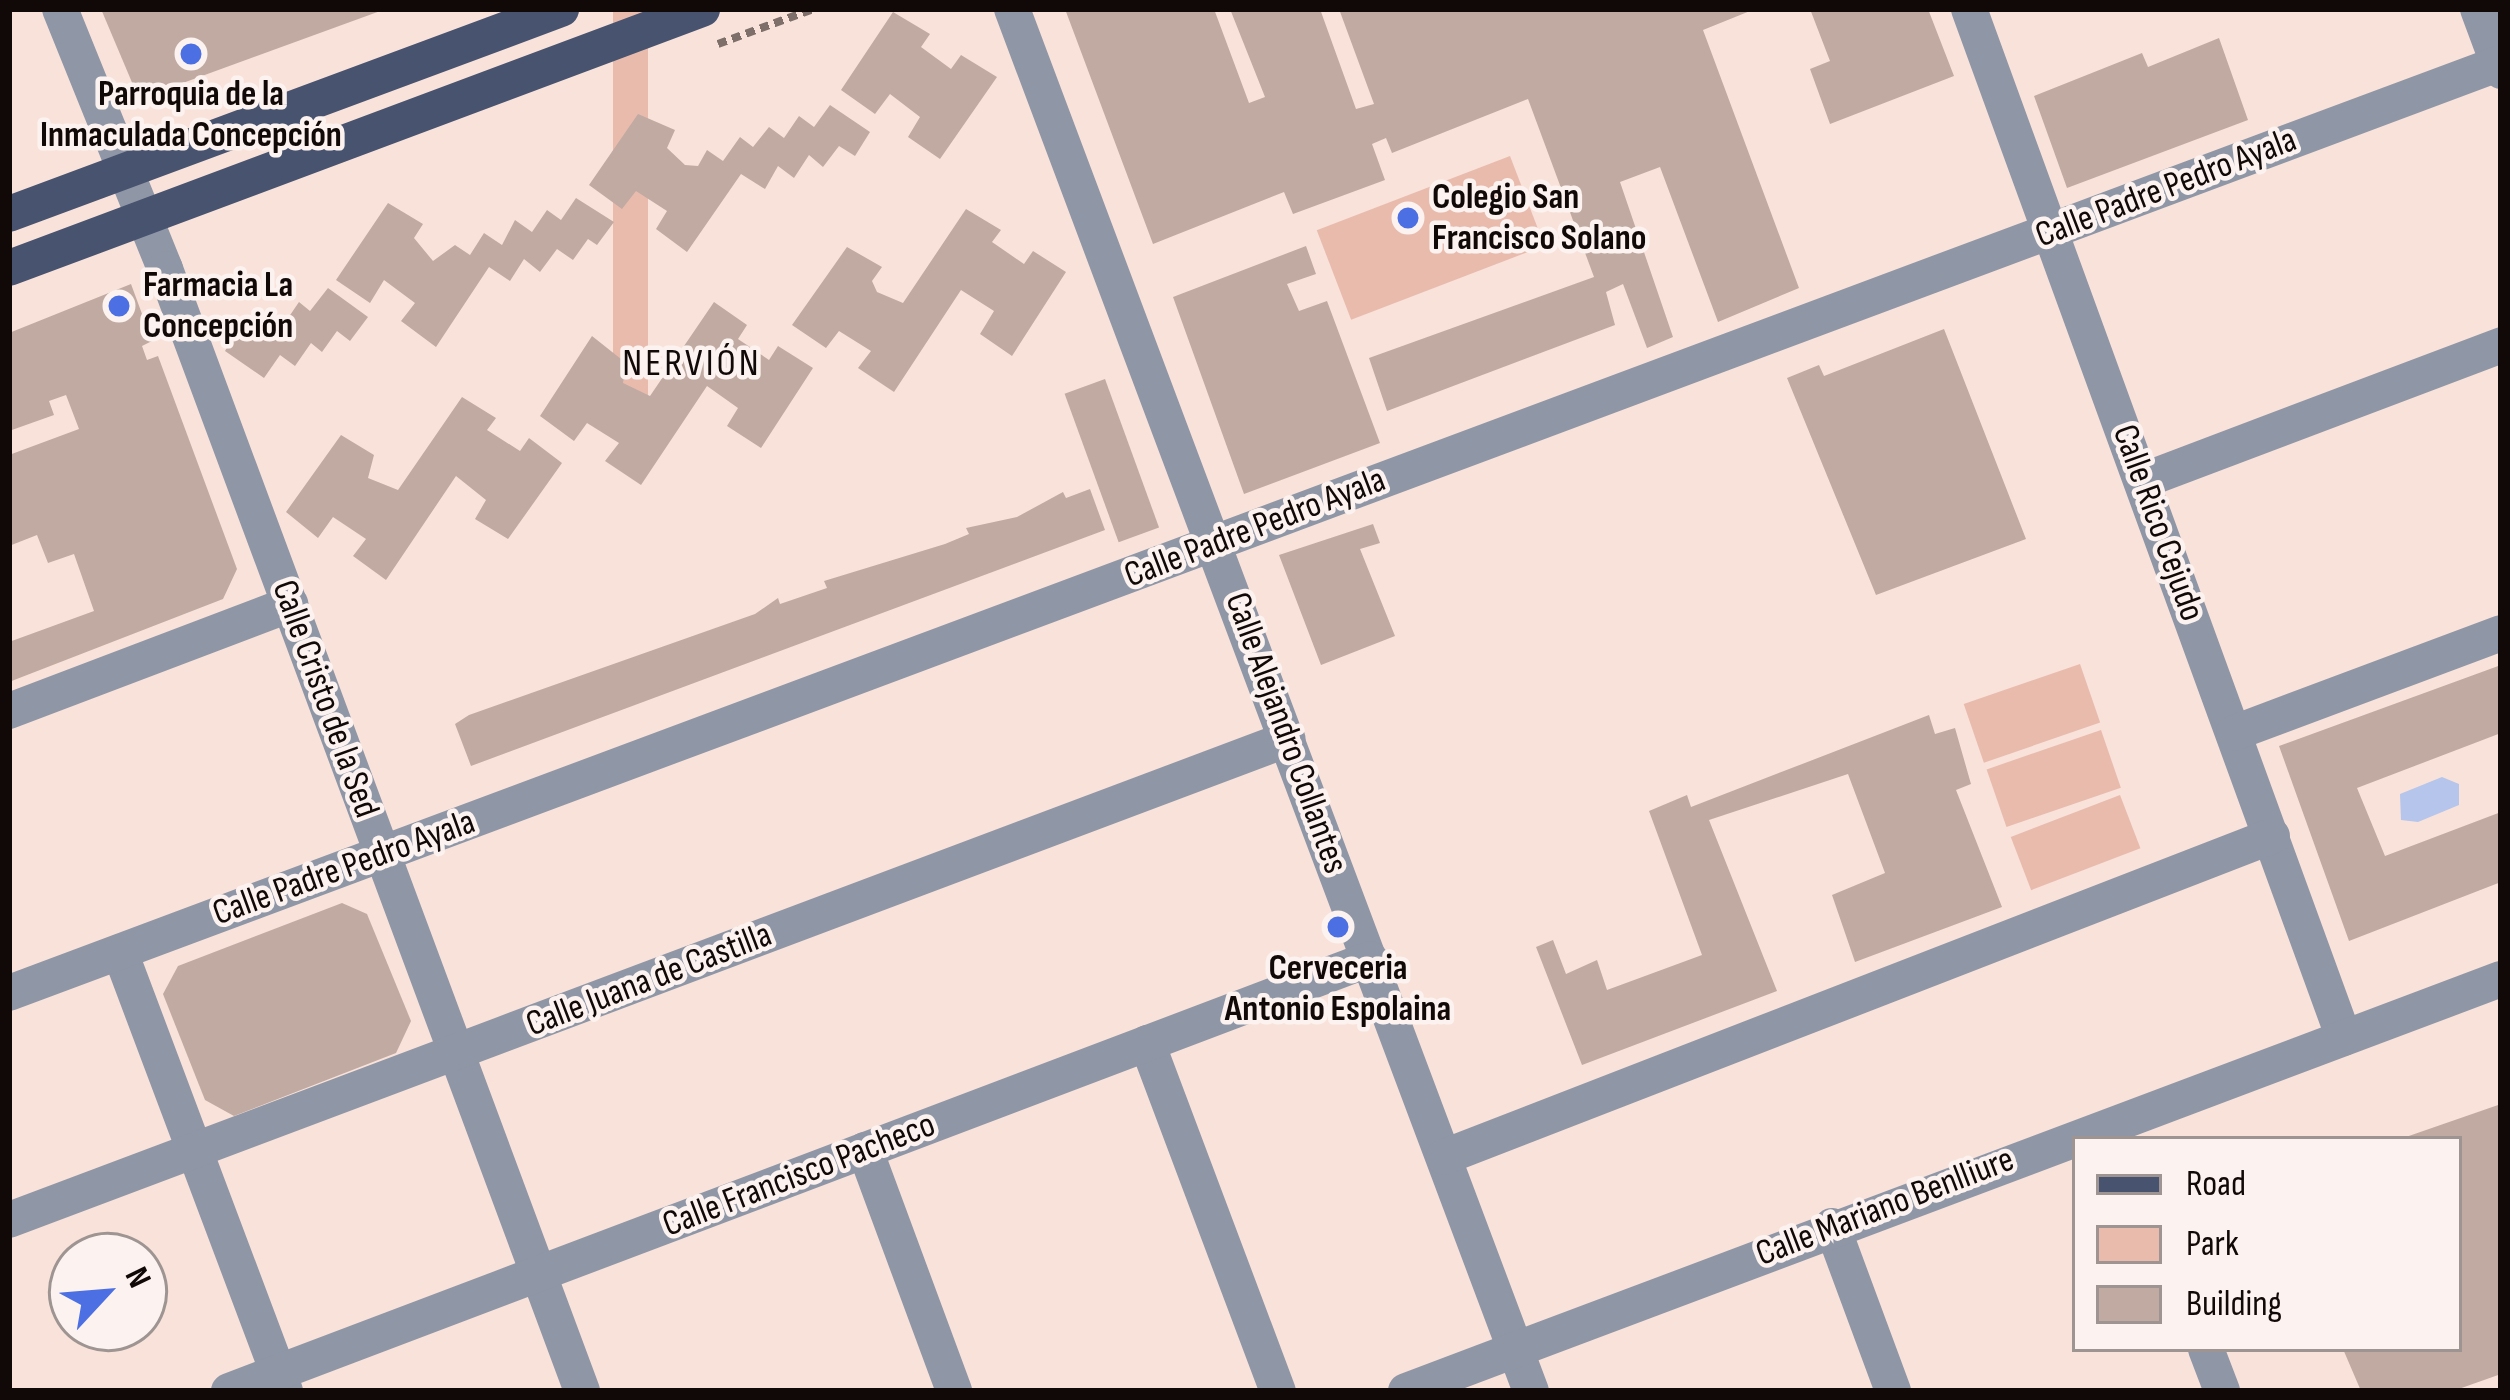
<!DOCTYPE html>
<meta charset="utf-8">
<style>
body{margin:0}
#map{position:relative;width:2510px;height:1400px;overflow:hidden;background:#f9e2da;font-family:"Sofia Sans Condensed",sans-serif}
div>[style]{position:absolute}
.green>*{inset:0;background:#e8bbad;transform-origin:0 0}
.water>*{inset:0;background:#b5c5ec}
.building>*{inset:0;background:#c0aaa2;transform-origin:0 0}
.path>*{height:8px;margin-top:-4px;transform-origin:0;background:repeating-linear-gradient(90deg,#7e6f6a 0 9px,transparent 0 15px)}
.minor>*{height:36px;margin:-18px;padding:0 18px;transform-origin:18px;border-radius:18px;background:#8f96a6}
.major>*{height:36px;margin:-18px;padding:0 18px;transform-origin:18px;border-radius:18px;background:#47536f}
.dots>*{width:33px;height:33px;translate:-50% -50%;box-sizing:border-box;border:6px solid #fcf2ef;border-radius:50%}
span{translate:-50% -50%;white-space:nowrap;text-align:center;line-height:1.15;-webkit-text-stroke:9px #fcf2ef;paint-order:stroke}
.poi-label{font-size:36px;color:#110907;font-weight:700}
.left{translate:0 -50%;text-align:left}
.street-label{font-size:36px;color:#110907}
.neighbourhood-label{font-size:39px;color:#110907;letter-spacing:3px}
.frame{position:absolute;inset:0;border:12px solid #110907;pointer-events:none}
.legend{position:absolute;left:2072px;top:1136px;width:390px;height:216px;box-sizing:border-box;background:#fcf2ef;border:3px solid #9e9592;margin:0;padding:15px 21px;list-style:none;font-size:36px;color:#110907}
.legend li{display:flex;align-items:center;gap:24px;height:60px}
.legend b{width:60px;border:3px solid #9e9592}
.north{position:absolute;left:48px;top:1232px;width:120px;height:120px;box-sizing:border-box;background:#fcf2ef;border:3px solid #9e9592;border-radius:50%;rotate:64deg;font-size:33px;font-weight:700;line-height:48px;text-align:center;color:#110907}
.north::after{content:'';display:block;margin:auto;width:42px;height:54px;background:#4c70e3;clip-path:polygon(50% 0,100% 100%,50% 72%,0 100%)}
</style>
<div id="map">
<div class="green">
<div style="left:613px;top:9px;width:35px;height:423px"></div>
<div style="left:1510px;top:156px;width:96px;height:207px;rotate:69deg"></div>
<div style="left:2080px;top:664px;width:62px;height:123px;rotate:71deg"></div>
<div style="left:2101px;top:730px;width:61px;height:121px;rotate:71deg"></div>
<div style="left:2120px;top:795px;width:57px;height:117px;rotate:69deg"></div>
</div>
<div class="water">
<div style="clip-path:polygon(2442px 777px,2459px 784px,2459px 805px,2418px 822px,2401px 820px,2400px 794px)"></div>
</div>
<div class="building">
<div style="clip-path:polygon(101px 9px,383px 9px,383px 10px,139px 99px)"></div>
<div style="clip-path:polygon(1065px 9px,1214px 9px,1249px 103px,1265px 97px,1230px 9px,1320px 9px,1356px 109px,1374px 104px,1339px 9px,1755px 9px,1703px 30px,1799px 288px,1718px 322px,1660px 167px,1620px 182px,1673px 337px,1647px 348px,1623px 284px,1606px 292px,1615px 325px,1387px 411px,1369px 358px,1594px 277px,1528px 99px,1392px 153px,1386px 138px,1372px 144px,1385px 180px,1293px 214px,1284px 192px,1153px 244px)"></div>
<div style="clip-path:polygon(1810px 9px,1928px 9px,1954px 76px,1830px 124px,1810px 69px,1830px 61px)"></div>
<div style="clip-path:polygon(893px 12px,930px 34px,921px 47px,951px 69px,961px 55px,997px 77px,940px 159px,908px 137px,920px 117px,890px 94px,875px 114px,841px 90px)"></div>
<div style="clip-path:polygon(2219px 38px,2248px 120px,2067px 188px,2034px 96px,2142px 53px,2148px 67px)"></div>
<div style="clip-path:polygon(830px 105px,870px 132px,855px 156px,839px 146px,823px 167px,809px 155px,794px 178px,778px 166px,765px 189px,741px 174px,687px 252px,656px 229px,667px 211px,636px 191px,622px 209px,589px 185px,638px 114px,675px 130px,667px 148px,685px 165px,698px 166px,707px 150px,723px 161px,740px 137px,753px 147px,769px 127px,784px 138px,799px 116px,814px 127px)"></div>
<div style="clip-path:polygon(576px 198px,614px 222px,597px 245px,588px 239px,573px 260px,557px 249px,540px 272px,524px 259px,510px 281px,489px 267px,436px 347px,401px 321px,415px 303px,384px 280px,370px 303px,336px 280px,388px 203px,423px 224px,414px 238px,433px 261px,455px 245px,470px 255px,484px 233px,502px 245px,515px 220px,532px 232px,547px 210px,561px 220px)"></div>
<div style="clip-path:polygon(966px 209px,1001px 230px,992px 242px,1024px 264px,1033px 251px,1066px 272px,1012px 356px,980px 334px,994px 311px,961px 290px,894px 392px,858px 368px,871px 351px,839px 331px,826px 348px,792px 325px,847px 247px,882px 267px,872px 281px,877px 292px,903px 303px)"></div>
<div style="clip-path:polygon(1306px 246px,1316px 274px,1287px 284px,1299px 311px,1327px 301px,1380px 443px,1244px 494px,1173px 297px)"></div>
<div style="clip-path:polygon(131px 284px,152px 341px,142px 346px,147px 360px,158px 356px,237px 569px,223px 599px,9px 682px,9px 642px,94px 611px,74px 554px,48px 563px,37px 535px,9px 546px,9px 455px,79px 429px,66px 395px,49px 401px,54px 415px,9px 431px,9px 333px)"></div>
<div style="clip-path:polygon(328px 288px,368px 317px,350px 341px,337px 331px,322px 352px,311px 343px,295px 366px,280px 355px,264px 378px,225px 351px,240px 325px,255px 336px,271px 314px,284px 324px,299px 302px,310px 311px)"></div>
<div style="clip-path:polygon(714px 302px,747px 325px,738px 339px,769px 360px,778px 346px,813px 368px,761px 448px,727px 426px,738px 408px,707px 386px,641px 485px,605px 461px,619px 443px,587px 423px,574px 441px,540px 416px,592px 336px,626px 363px,623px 383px,650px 396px)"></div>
<div style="clip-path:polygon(1944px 329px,2026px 539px,1876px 595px,1787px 378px,1819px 365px,1824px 376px)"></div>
<div style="left:1105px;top:379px;width:158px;height:43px;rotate:70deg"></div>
<div style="clip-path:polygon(462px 397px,496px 418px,487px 430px,520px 451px,529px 438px,562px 463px,508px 539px,475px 519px,486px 500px,456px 476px,386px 580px,353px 556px,366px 539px,333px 517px,318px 538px,286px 512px,341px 435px,374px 455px,368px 478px,398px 490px)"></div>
<div style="clip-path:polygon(1090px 489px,1105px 530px,471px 766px,455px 724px,469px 715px,755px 614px,778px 598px,780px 604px,827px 588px,824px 581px,945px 544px,969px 534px,966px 528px,1017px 517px,1063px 492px,1066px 498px)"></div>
<div style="clip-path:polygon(1373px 524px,1380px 543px,1360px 549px,1395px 636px,1321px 665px,1279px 555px)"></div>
<div style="clip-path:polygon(2501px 665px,2501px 733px,2357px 788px,2385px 856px,2501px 812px,2501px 882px,2349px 941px,2279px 746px)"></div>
<div style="clip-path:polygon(1929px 715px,1935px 734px,1955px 728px,1971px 784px,1956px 790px,2002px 907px,1855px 962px,1832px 895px,1885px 873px,1848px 774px,1709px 820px,1777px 991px,1582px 1065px,1536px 947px,1553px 940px,1566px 974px,1597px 960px,1607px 990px,1702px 955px,1649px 811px,1687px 795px,1691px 807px)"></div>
<div style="clip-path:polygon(342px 903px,367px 914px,411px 1021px,396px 1053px,234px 1116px,205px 1100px,163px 994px,178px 966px)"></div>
<div style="clip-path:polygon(2501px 1104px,2501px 1374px,2453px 1391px,2361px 1391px,2343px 1349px,2459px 1349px,2459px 1139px,2403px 1138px)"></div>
</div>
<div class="path">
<div style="left:718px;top:44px;width:101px;rotate:-20.2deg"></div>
</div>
<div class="minor">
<div style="left:60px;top:9px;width:280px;rotate:68deg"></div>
<div style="left:165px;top:269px;width:1197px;rotate:69.61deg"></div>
<div style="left:1012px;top:9px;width:1476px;rotate:69.42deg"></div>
<div style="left:1969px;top:9px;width:1095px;rotate:69.98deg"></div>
<div style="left:2478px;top:9px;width:66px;rotate:69.6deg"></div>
<div style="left:2142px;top:481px;width:384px;rotate:-20.7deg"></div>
<div style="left:9px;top:711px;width:301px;rotate:-20.8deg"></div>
<div style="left:2234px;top:733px;width:285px;rotate:-20.5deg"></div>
<div style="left:120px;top:952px;width:469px;rotate:69.4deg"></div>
<div style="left:9px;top:993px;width:2660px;rotate:-20.47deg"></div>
<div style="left:1147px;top:1043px;width:372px;rotate:69.4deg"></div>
<div style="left:865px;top:1150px;width:257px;rotate:69.7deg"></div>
<div style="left:1444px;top:1157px;width:888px;rotate:-21.19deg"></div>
<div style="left:9px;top:1220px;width:1366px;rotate:-20.61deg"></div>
<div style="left:1832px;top:1226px;width:176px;rotate:69.7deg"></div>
<div style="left:2206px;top:1349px;width:45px;rotate:69.1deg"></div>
<div style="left:229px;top:1391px;width:1220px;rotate:-20.74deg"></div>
<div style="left:1406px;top:1391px;width:1170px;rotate:-20.62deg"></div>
</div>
<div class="major">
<div style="left:9px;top:214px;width:589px;rotate:-20.37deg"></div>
<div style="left:9px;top:268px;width:740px;rotate:-20.49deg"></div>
</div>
<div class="dots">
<div style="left:191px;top:54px;background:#4c70e3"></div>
<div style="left:1408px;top:218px;background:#4c70e3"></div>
<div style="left:119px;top:306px;background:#4c70e3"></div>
<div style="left:1338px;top:927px;background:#4c70e3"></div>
</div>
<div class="poi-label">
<span style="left:191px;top:115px">Parroquia de la<br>Inmaculada Concepción</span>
<span class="left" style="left:1432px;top:218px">Colegio San<br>Francisco Solano</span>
<span class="left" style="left:143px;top:306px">Farmacia La<br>Concepción</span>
<span style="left:1338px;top:989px">Cerveceria<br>Antonio Espolaina</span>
</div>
<div class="street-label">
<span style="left:2166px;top:188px;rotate:-21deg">Calle Padre Pedro Ayala</span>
<span style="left:2158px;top:523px;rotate:70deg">Calle Rico Cejudo</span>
<span style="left:1255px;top:528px;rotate:-21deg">Calle Padre Pedro Ayala</span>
<span style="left:325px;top:699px;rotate:70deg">Calle Cristo de la Sed</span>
<span style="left:1286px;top:733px;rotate:70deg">Calle Alejandro Collantes</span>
<span style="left:344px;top:868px;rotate:-20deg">Calle Padre Pedro Ayala</span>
<span style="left:649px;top:980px;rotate:-21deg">Calle Juana de Castilla</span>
<span style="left:799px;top:1175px;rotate:-21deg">Calle Francisco Pacheco</span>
<span style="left:1885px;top:1207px;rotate:-21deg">Calle Mariano Benlliure</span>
</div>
<div class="neighbourhood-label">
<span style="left:692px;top:364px">NERVIÓN</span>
</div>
<div class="frame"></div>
<ul class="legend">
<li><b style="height:15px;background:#47536f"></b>Road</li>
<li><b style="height:33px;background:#e8bbad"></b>Park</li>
<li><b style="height:33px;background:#c0aaa2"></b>Building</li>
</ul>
<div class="north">N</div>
</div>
